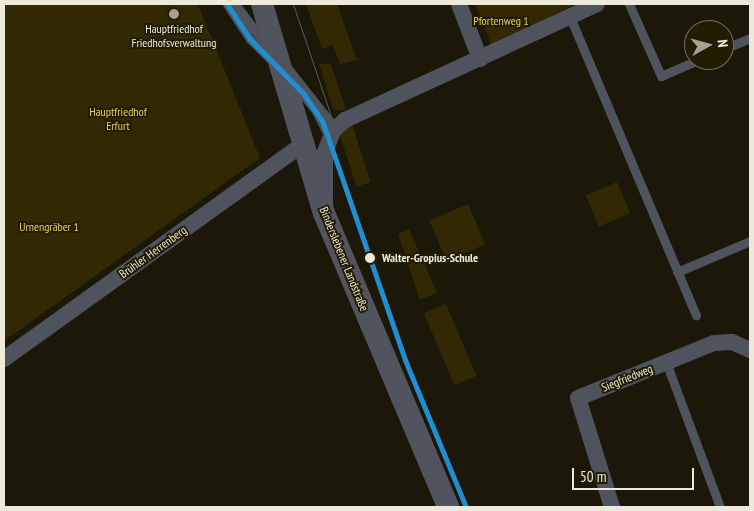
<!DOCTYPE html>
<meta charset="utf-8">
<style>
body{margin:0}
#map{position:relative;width:754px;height:511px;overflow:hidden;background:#1b180a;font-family:"PT Sans Narrow",sans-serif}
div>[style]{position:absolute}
.green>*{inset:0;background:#322801;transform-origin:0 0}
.lane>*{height:9px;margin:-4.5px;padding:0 4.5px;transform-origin:4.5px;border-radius:4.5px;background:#4f535e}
.street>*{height:16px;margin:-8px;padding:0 8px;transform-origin:8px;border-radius:8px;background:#4f535e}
.secondary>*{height:22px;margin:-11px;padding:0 11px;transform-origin:11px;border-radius:11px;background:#51545e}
.tram>*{height:1px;margin:-0.5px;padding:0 0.5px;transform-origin:0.5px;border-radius:0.5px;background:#555656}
.tram-1>*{height:5px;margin:-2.5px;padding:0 2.5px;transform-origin:2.5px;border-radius:2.5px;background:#208fd2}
.dots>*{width:14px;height:14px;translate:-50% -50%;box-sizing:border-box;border:2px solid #221c03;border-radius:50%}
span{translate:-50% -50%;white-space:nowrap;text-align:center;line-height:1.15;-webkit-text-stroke:4px #221c03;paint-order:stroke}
.park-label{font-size:12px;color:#ebce5e}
.poi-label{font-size:12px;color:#eeeadb}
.street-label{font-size:12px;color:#eeeadb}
.stop-label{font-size:12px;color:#eeeadb;font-weight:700}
.left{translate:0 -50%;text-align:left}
.frame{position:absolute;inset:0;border:5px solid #eeeadb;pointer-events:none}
.north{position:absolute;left:684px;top:20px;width:50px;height:50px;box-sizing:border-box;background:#221c03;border:1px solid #746e59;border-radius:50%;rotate:83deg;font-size:14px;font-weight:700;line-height:20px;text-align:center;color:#eeeadb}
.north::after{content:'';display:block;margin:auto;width:18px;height:22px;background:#a4a092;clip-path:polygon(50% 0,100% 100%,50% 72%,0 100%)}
.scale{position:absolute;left:572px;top:468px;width:122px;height:22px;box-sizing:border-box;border:2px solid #eeeadb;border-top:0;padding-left:6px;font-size:15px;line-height:18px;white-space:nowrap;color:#eeeadb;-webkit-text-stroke:4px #221c03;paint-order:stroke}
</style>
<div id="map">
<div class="green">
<div style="clip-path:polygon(4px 4px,198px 4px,260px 158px,4px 341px)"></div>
<div style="clip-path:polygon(306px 4px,337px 4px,357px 60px,340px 64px,333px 45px,322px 49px)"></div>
<div style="clip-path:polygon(475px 4px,576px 4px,492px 46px)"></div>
<div style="clip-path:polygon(319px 64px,331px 64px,346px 109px,341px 111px,333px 109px)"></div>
<div style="left:352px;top:124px;width:61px;height:15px;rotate:72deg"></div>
<div style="left:617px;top:182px;width:34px;height:34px;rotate:67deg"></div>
<div style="left:468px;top:204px;width:44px;height:42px;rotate:67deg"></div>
<div style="clip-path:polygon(409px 229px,437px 293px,420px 300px,398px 234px)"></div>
<div style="left:446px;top:304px;width:78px;height:24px;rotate:67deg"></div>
</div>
<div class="lane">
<div style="left:227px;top:4px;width:42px;rotate:56.7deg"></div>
<div style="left:250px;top:39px;width:33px;rotate:45deg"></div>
<div style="left:235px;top:4px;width:54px;rotate:52.5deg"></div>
<div style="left:629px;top:4px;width:79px;rotate:66deg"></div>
<div style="left:661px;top:76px;width:40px;rotate:-23.4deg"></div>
<div style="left:570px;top:17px;width:324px;rotate:67.1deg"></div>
<div style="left:724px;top:49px;width:28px;rotate:-23deg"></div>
<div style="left:286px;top:66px;width:79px;rotate:51.7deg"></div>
<div style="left:291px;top:80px;width:40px;rotate:51deg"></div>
<div style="left:316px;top:111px;width:29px;rotate:63deg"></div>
<div style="left:677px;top:272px;width:79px;rotate:-23deg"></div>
<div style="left:666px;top:362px;width:155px;rotate:69.6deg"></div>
</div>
<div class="street">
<div style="left:459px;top:4px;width:59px;rotate:69.1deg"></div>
<div style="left:325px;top:206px;width:54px;rotate:-90deg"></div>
<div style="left:325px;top:152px;width:22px;rotate:-69deg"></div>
<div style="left:333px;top:131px;width:16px;rotate:-43deg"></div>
<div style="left:345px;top:120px;width:277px;rotate:-24.7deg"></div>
<div style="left:4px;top:359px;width:367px;rotate:-35.7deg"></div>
<div style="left:612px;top:507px;width:114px;rotate:-107.3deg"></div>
<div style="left:578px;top:398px;width:147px;rotate:-22deg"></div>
<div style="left:714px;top:343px;width:18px;rotate:-3deg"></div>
<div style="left:732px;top:342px;width:20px;rotate:24deg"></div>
</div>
<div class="secondary">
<div style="left:262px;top:4px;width:218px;rotate:73.5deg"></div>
<div style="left:324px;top:213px;width:319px;rotate:67.1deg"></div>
</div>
<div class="tram">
<div style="left:293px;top:4px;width:131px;rotate:71.3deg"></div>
</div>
<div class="tram-1">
<div style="left:227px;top:4px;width:42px;rotate:56.7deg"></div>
<div style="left:250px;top:39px;width:76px;rotate:45.5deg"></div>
<div style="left:303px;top:93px;width:36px;rotate:56deg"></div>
<div style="left:323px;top:123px;width:251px;rotate:70.9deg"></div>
<div style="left:405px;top:360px;width:159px;rotate:67.5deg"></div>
</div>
<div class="dots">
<div style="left:174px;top:14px;background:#a4a092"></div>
<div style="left:370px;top:258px;background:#eeeadb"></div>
</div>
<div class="park-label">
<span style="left:501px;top:21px">Pfortenweg 1</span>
<span style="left:118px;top:119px">Hauptfriedhof<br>Erfurt</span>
<span style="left:49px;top:227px">Urnengräber 1</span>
</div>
<div class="poi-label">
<span style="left:174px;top:36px">Hauptfriedhof<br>Friedhofsverwaltung</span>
</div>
<div class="street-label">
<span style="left:153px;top:252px;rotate:-36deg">Brühler Herrenberg</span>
<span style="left:344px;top:259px;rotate:68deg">Binderslebener Landstraße</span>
<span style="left:627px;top:378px;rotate:-22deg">Siegfriedweg</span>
</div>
<div class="stop-label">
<span class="left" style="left:382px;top:258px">Walter-Gropius-Schule</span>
</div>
<div class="frame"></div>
<div class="north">N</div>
<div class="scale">50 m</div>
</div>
